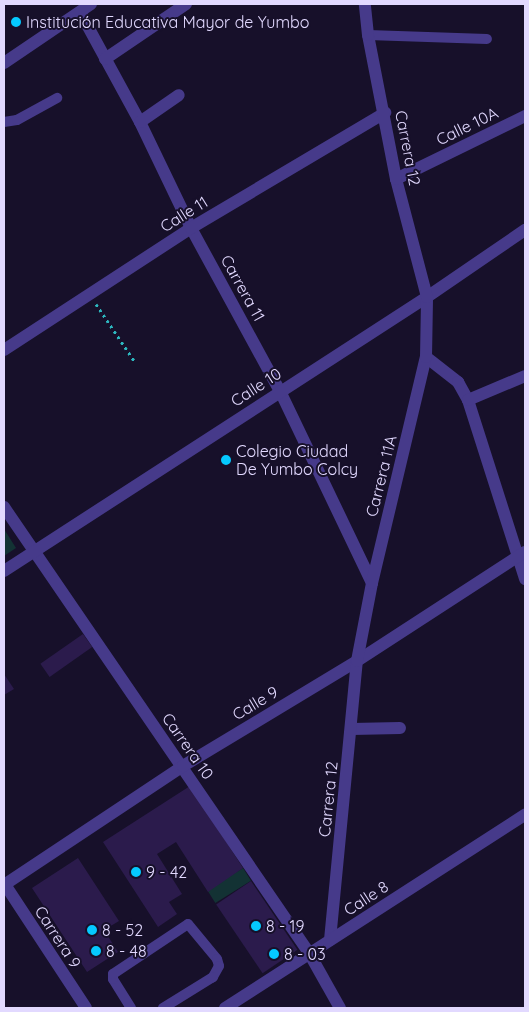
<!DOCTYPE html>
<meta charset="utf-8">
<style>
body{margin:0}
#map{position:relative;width:529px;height:1012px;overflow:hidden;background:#17102a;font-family:Quicksand,sans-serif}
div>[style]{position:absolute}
.green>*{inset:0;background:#133234;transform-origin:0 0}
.building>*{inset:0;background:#2b1b4c;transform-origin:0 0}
.path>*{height:3px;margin-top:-1.5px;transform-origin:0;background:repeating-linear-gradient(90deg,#2db7bf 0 2.5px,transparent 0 6.5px)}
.lane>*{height:10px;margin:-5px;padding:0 5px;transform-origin:5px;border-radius:5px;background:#463a8a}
.street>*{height:12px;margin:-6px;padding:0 6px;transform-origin:6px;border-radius:6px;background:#463a8a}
.dots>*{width:14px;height:14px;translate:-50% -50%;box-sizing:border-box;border:2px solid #17102a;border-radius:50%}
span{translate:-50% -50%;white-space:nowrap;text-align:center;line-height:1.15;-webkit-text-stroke:4px #17102a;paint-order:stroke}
.poi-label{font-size:16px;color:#e2d9ff}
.left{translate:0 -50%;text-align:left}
.street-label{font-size:16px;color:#e2d9ff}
.frame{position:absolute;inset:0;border:5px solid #e2d9ff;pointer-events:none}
</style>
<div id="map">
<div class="green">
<div style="clip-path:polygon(4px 529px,16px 548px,4px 556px)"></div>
<div style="left:243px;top:868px;width:15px;height:42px;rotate:58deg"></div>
</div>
<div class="building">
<div style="left:83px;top:634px;width:16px;height:52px;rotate:55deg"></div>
<div style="clip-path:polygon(4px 674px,14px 689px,4px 695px)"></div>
<div style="clip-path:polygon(190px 786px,243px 868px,208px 892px,176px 842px,157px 854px,182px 894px,169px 902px,177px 914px,158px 927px,103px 842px)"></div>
<div style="clip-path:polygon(78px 858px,119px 921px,104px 930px,118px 952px,87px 972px,32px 888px)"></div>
<div style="left:251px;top:881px;width:83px;height:42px;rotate:56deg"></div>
</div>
<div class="path">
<div style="left:96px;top:304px;width:70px;rotate:56.1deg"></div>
</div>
<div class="lane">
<div style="left:368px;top:35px;width:119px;rotate:1.9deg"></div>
<div style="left:4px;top:122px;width:13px;rotate:-9deg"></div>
<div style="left:17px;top:120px;width:46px;rotate:-28.8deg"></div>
<div style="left:131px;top:1008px;width:34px;rotate:-122deg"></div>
<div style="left:113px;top:979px;width:5px;rotate:-90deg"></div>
<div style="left:113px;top:974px;width:90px;rotate:-33.7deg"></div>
<div style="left:188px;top:924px;width:45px;rotate:50.4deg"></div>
<div style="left:217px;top:959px;width:7px;rotate:74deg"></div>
<div style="left:219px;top:966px;width:13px;rotate:119deg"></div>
<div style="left:213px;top:977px;width:59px;rotate:148.2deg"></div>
</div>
<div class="street">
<div style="left:80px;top:12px;width:125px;rotate:61.4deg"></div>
<div style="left:140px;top:122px;width:118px;rotate:64.3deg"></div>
<div style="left:191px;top:228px;width:186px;rotate:61.4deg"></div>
<div style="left:280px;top:391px;width:213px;rotate:64.4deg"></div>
<div style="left:105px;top:59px;width:98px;rotate:-34.2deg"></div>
<div style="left:4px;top:63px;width:105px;rotate:-34.1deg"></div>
<div style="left:140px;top:122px;width:47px;rotate:-34.7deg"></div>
<div style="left:396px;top:179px;width:144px;rotate:-26deg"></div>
<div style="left:4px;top:350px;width:223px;rotate:-33.1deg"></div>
<div style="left:191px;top:228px;width:226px;rotate:-30.7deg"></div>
<div style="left:426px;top:357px;width:41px;rotate:38deg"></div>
<div style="left:458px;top:382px;width:21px;rotate:61deg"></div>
<div style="left:468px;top:400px;width:188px;rotate:72.3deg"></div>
<div style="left:468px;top:400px;width:62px;rotate:-22.8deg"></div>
<div style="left:4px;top:507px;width:540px;rotate:55.63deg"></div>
<div style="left:309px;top:953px;width:63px;rotate:60.6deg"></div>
<div style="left:4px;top:571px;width:504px;rotate:-32.93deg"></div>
<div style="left:427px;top:297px;width:119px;rotate:-34.4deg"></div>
<div style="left:352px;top:729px;width:48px;rotate:-1.2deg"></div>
<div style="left:4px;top:883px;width:149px;rotate:56.7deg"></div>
<div style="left:4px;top:885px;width:215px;rotate:-33.6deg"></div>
<div style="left:183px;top:766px;width:203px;rotate:-31.1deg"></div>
<div style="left:357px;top:661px;width:200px;rotate:-33deg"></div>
<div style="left:330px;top:940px;width:280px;rotate:-84.5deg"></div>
<div style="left:357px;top:661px;width:79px;rotate:-79.1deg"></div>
<div style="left:372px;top:583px;width:232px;rotate:-76.6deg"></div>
<div style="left:426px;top:357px;width:60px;rotate:-89deg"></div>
<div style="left:427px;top:297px;width:122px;rotate:-104.7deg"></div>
<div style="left:396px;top:179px;width:147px;rotate:-101deg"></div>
<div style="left:368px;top:35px;width:31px;rotate:-96deg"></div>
<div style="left:225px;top:1008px;width:357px;rotate:-32.8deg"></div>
</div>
<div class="dots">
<div style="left:16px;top:22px;background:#05c9ff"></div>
<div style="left:226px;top:460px;background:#05c9ff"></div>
<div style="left:136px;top:872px;background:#05c9ff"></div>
<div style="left:256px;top:926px;background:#05c9ff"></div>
<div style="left:92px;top:930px;background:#05c9ff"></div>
<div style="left:96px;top:951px;background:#05c9ff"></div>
<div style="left:274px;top:954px;background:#05c9ff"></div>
</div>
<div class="poi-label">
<span class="left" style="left:26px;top:22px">Institución Educativa Mayor de Yumbo</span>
<span class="left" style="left:236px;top:460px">Colegio Ciudad<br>De Yumbo Colcy</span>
<span class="left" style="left:146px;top:872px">9 - 42</span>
<span class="left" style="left:266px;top:926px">8 - 19</span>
<span class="left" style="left:102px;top:930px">8 - 52</span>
<span class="left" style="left:106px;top:951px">8 - 48</span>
<span class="left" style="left:284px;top:954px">8 - 03</span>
</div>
<div class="street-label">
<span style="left:467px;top:126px;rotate:-26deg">Calle 10A</span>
<span style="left:408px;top:148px;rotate:79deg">Carrera 12</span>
<span style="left:184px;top:214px;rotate:-32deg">Calle 11</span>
<span style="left:243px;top:288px;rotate:61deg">Carrera 11</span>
<span style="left:256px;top:387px;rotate:-33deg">Calle 10</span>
<span style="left:381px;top:476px;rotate:-76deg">Carrera 11A</span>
<span style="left:255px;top:703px;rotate:-31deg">Calle 9</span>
<span style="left:188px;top:746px;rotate:55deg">Carrera 10</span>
<span style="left:328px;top:799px;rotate:-84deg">Carrera 12</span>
<span style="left:366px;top:898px;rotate:-33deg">Calle 8</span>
<span style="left:58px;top:937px;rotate:57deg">Carrera 9</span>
</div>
<div class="frame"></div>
</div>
